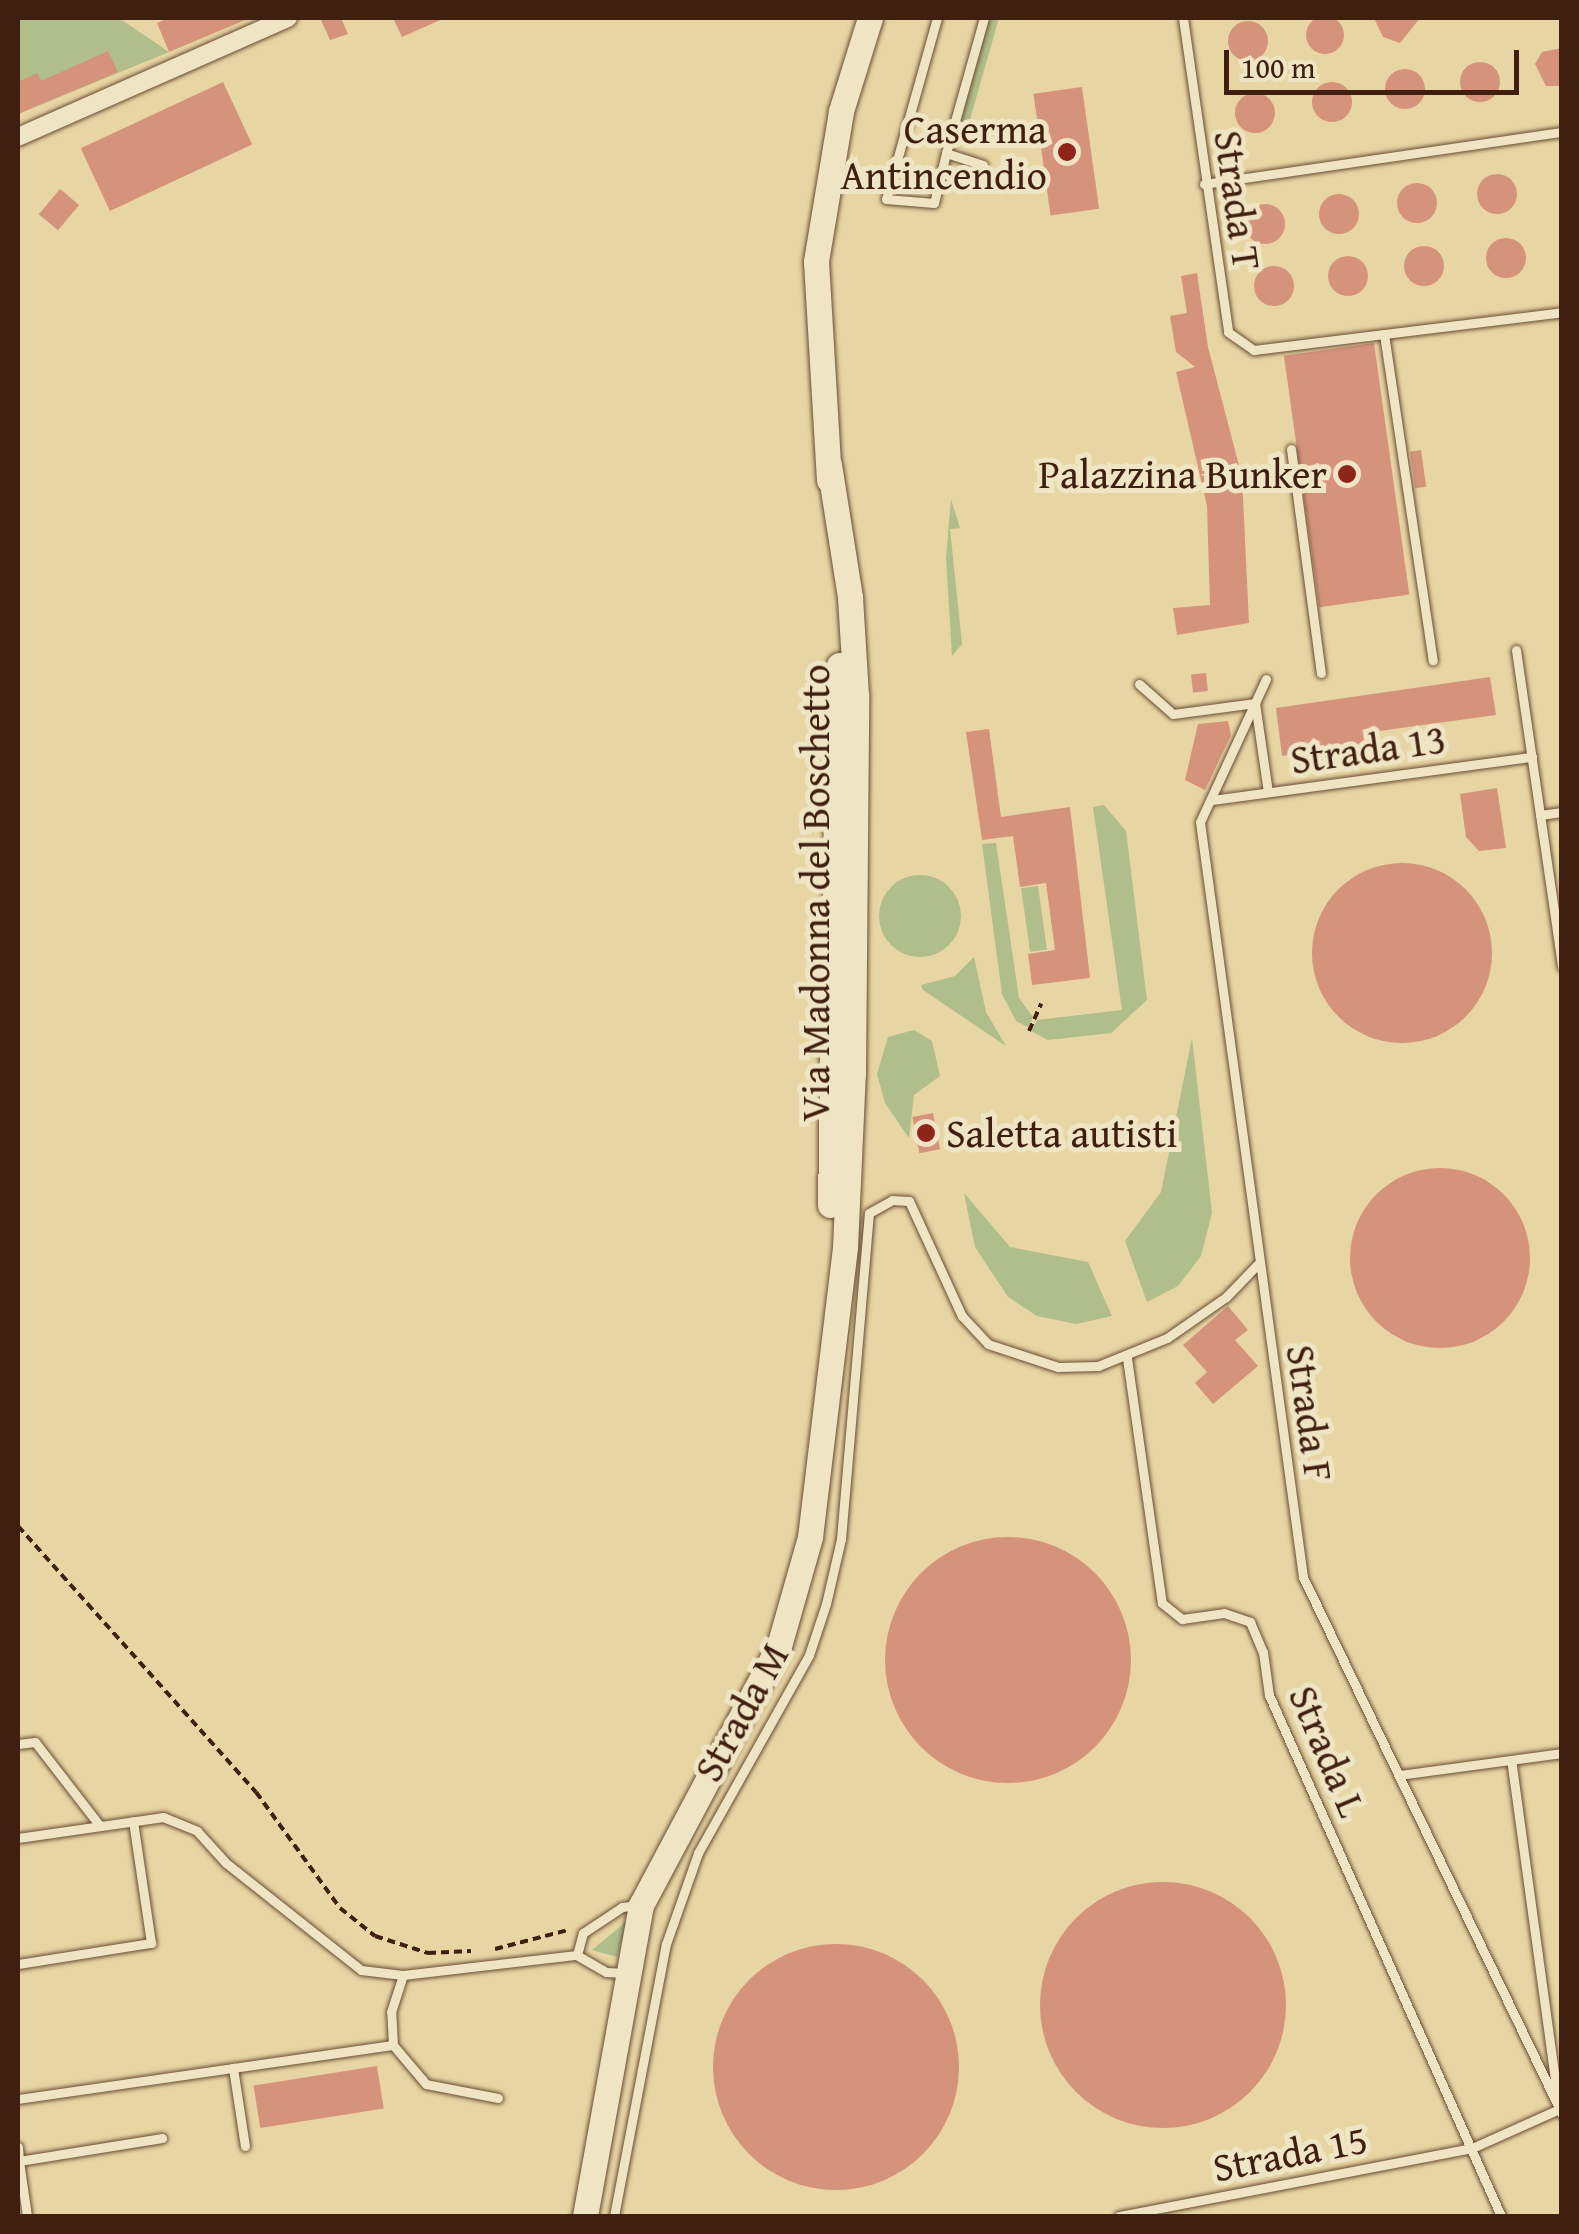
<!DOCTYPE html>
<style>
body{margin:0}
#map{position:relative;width:1579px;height:2234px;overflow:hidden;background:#e7d5a3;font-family:"Gentium Book Plus",serif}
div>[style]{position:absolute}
.green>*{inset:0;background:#afbe8a;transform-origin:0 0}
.round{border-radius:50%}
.building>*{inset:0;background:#d6937c;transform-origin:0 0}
.path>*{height:4px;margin-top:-2px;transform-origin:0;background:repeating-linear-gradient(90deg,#3f1f10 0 8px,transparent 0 13px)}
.roads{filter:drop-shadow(0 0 2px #694c35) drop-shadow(0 0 2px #694c35)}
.lane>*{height:9px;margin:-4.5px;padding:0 4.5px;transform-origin:4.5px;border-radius:4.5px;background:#efe4c3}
.street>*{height:18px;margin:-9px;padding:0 9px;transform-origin:9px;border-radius:9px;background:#efe4c3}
.secondary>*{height:25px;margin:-12.5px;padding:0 12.5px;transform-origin:12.5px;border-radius:12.5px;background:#efe4c3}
.dots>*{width:28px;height:28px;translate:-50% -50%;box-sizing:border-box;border:5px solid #efe4c3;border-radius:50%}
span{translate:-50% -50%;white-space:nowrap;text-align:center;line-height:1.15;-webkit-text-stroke:10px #efe4c3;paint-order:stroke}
.poi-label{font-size:40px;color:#3f1f10}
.right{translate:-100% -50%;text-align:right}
.left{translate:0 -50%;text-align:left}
.street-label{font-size:40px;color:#3f1f10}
.frame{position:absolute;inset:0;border:20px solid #3f1f10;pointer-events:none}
.scale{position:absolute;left:1224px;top:50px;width:295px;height:45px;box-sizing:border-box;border:5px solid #3f1f10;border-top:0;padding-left:12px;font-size:30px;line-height:35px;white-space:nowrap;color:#3f1f10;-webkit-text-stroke:8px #efe4c3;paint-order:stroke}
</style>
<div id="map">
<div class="green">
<div style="clip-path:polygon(18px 18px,119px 18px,169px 52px,18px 114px)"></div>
<div style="clip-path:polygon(989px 18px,999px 18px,965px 137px,957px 135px)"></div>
<div style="clip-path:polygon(951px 499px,960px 528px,950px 529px,962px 644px,952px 656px,946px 558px)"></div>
<div style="clip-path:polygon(1104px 805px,1126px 831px,1147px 1000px,1111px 1033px,1048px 1040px,1031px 1031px,1037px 1020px,1122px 1010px,1093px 807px)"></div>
<div style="clip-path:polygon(996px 843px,1019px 998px,1033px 1017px,1028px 1027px,1016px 1021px,1002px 994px,982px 844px)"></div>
<div class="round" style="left:879px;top:875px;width:82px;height:82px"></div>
<div style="left:1038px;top:886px;width:64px;height:17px;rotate:82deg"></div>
<div style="clip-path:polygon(974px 957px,986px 1012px,1006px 1046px,923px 990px,921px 985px,955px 976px)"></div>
<div style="clip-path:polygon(914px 1030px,932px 1041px,940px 1076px,914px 1095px,909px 1138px,885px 1103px,877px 1074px,888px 1037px)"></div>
<div style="clip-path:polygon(1192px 1038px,1212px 1213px,1201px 1256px,1178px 1286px,1147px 1302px,1125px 1241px,1161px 1192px)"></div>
<div style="clip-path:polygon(964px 1193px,1010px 1247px,1088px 1262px,1112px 1316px,1076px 1324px,1037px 1316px,1008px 1297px,975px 1247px)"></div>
<div style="clip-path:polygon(627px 1921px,617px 1957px,592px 1950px)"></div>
</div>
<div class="building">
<div class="round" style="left:1306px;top:16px;width:38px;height:38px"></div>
<div style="clip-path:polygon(169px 18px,250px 18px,169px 52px,157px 23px)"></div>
<div style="clip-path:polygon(320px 18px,341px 18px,348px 34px,330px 40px)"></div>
<div style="clip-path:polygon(393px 18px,445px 18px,402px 37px)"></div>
<div style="clip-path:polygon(1374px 18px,1420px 18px,1400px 43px,1383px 37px)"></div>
<div class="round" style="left:1228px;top:21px;width:40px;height:40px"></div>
<div style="clip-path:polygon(1562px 48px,1562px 86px,1546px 86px,1535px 64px,1542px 52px)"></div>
<div style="clip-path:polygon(108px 51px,118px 72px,18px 114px,18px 82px,37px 73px,41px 81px)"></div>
<div class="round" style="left:1460px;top:62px;width:40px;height:40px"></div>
<div class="round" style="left:1385px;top:69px;width:40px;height:40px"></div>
<div class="round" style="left:1312px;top:82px;width:40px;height:40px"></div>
<div style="left:223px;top:82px;width:69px;height:157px;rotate:65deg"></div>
<div style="left:1082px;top:87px;width:123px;height:49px;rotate:82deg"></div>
<div class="round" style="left:1235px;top:93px;width:40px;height:40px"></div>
<div class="round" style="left:1477px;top:174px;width:40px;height:40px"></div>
<div class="round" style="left:1397px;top:183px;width:40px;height:40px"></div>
<div style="left:60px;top:189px;width:25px;height:33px;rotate:40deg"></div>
<div class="round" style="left:1319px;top:194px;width:40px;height:40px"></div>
<div class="round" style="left:1245px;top:204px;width:40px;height:40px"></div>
<div class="round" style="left:1486px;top:238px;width:40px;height:40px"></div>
<div class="round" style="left:1404px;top:246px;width:40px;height:40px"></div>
<div class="round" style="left:1328px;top:256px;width:40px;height:40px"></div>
<div class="round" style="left:1254px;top:266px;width:40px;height:40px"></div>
<div style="clip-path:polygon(1197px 273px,1208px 347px,1242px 477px,1249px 623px,1177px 635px,1173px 608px,1210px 605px,1207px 506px,1176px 372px,1195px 367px,1176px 352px,1170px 316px,1187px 313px,1181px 276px)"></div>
<div style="left:1374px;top:343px;width:254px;height:91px;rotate:82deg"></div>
<div style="left:1421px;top:450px;width:37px;height:11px;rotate:82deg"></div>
<div style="left:1206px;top:673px;width:18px;height:15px;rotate:84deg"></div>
<div style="clip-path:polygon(1490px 677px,1496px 715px,1372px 732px,1374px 743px,1282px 756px,1276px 708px)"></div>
<div style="clip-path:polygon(1228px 721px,1231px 735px,1205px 790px,1185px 780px,1198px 724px)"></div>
<div style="clip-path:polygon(989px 729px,1001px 817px,1070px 807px,1090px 978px,1032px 985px,1028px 954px,1055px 950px,1046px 883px,1020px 887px,1013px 836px,982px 840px,966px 732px)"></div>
<div style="clip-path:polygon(1497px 788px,1506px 848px,1479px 851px,1466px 837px,1460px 794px)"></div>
<div class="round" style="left:1312px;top:863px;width:180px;height:180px"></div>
<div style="left:933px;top:1113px;width:37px;height:21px;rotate:79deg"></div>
<div class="round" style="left:1350px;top:1168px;width:180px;height:180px"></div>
<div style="clip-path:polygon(1228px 1306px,1248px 1330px,1235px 1340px,1258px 1366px,1213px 1404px,1195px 1383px,1207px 1372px,1183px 1345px)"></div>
<div class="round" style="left:885px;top:1537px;width:246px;height:246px"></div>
<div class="round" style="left:1040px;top:1882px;width:246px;height:246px"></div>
<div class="round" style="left:713px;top:1944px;width:246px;height:246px"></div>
<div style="left:377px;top:2066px;width:43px;height:125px;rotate:81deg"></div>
</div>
<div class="path">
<div style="left:1029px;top:1031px;width:30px;rotate:-66deg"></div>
<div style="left:18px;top:1526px;width:357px;rotate:48.2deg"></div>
<div style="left:256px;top:1792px;width:143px;rotate:54.1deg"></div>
<div style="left:340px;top:1908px;width:45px;rotate:38.7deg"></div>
<div style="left:375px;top:1936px;width:56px;rotate:17.8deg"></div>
<div style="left:428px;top:1953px;width:43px;rotate:-2.7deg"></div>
<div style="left:495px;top:1949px;width:75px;rotate:-14.6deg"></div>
</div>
<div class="roads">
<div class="lane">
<div style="left:937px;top:18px;width:188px;rotate:105.7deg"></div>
<div style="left:886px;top:199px;width:48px;rotate:4.8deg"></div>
<div style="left:934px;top:203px;width:51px;rotate:-76.5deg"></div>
<div style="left:946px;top:153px;width:39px;rotate:18deg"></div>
<div style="left:1183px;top:18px;width:317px;rotate:81.8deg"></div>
<div style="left:1228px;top:332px;width:32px;rotate:35deg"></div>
<div style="left:1254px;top:350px;width:310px;rotate:-7deg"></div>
<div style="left:946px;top:153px;width:140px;rotate:-74.3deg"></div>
<div style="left:1204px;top:184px;width:362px;rotate:-8.3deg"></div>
<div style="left:1384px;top:334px;width:330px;rotate:81.5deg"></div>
<div style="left:1291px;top:449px;width:226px;rotate:82.4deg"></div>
<div style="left:1516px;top:650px;width:320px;rotate:81.7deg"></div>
<div style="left:1266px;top:679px;width:157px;rotate:114.8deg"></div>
<div style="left:1200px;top:822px;width:762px;rotate:82.23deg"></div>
<div style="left:1303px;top:1577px;width:596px;rotate:64.25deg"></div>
<div style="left:1139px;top:684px;width:45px;rotate:41.4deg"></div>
<div style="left:1173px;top:714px;width:83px;rotate:-7.6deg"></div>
<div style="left:1255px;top:703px;width:90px;rotate:81.7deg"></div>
<div style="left:1212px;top:800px;width:323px;rotate:-7.7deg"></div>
<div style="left:1540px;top:815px;width:22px;rotate:-8deg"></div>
<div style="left:1127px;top:1358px;width:247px;rotate:81.9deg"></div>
<div style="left:1162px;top:1603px;width:26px;rotate:39deg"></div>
<div style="left:1182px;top:1619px;width:42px;rotate:-8.1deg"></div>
<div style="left:1224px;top:1613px;width:28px;rotate:19deg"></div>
<div style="left:1250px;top:1622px;width:33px;rotate:67deg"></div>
<div style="left:1263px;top:1652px;width:43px;rotate:82.1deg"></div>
<div style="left:1269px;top:1695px;width:570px;rotate:66deg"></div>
<div style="left:18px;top:1744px;width:17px;rotate:-7deg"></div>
<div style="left:35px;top:1742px;width:106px;rotate:52.3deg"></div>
<div style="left:1399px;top:1775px;width:164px;rotate:-7.7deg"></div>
<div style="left:18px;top:1838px;width:147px;rotate:-8.2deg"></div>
<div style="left:163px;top:1817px;width:37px;rotate:22deg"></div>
<div style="left:197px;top:1831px;width:43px;rotate:47.8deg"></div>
<div style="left:226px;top:1863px;width:172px;rotate:38.4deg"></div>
<div style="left:361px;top:1970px;width:42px;rotate:6.8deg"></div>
<div style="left:18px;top:1964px;width:135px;rotate:-9deg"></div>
<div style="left:151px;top:1943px;width:123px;rotate:-98.4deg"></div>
<div style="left:626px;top:1973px;width:20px;rotate:-177deg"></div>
<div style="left:606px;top:1972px;width:34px;rotate:-150deg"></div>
<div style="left:577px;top:1955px;width:23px;rotate:-75deg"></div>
<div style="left:583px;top:1933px;width:47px;rotate:-33.7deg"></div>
<div style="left:622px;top:1907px;width:16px;rotate:-7deg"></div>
<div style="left:233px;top:2068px;width:79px;rotate:81.3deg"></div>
<div style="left:498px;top:2098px;width:73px;rotate:-169deg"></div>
<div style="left:426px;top:2084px;width:51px;rotate:-130.2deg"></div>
<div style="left:393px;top:2045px;width:33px;rotate:-93deg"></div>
<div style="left:391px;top:2012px;width:39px;rotate:-72deg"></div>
<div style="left:403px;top:1975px;width:175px;rotate:-6.6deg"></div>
<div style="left:18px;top:2099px;width:379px;rotate:-8.2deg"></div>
<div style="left:18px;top:2147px;width:14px;rotate:86deg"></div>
<div style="left:19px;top:2161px;width:145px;rotate:-9.1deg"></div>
<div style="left:19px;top:2161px;width:56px;rotate:81.7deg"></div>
<div style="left:614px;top:2216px;width:277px;rotate:-79.2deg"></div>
<div style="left:666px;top:1944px;width:96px;rotate:-70.6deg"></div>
<div style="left:698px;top:1853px;width:227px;rotate:-60.7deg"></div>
<div style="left:809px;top:1655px;width:54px;rotate:-71.6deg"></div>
<div style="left:826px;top:1604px;width:67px;rotate:-77deg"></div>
<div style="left:841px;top:1539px;width:327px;rotate:-85.1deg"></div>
<div style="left:869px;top:1213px;width:26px;rotate:-29deg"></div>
<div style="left:892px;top:1200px;width:17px;rotate:3deg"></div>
<div style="left:909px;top:1201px;width:127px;rotate:65.3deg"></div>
<div style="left:962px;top:1316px;width:38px;rotate:47deg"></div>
<div style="left:988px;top:1344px;width:74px;rotate:18.2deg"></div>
<div style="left:1058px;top:1367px;width:40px;rotate:-1.4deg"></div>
<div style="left:1098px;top:1366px;width:74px;rotate:-22.1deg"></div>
<div style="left:1167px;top:1338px;width:72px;rotate:-34.8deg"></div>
<div style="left:1226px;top:1297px;width:46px;rotate:-45.9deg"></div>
<div style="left:1119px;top:2216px;width:359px;rotate:-10.9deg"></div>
<div style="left:1472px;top:2148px;width:95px;rotate:-24.1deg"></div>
<div style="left:1559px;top:2109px;width:352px;rotate:-97.8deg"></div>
</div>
<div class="street">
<div style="left:18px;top:137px;width:295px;rotate:-23.8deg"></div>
</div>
<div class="secondary">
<div style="left:829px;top:480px;width:219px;rotate:-93.4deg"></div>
<div style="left:816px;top:261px;width:152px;rotate:-80.5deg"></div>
<div style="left:841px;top:111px;width:97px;rotate:-72.7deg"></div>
<div style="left:830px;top:1205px;width:540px;rotate:-89.05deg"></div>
<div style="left:585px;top:2216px;width:316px;rotate:-79.8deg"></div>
<div style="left:641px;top:1905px;width:293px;rotate:-62deg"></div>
<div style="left:779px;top:1646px;width:113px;rotate:-74.1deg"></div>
<div style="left:810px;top:1537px;width:292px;rotate:-83.1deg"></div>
<div style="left:845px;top:1247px;width:173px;rotate:-87.4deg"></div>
<div style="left:853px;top:1074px;width:379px;rotate:-89.5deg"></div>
<div style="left:856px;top:695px;width:98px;rotate:-93.5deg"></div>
<div style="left:850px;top:597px;width:134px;rotate:-99deg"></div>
</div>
</div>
<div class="dots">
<div style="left:1067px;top:152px;background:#8f2418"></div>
<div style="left:1347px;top:474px;background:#8f2418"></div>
<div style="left:926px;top:1133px;background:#8f2418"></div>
</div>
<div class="poi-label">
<span class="right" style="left:1047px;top:152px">Caserma<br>Antincendio</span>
<span class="right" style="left:1327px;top:474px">Palazzina Bunker</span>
<span class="left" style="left:946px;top:1133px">Saletta autisti</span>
</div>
<div class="street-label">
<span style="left:1238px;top:200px;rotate:82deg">Strada T</span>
<span style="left:1368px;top:749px;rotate:-8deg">Strada 13</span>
<span style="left:815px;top:893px;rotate:-90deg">Via Madonna del Boschetto</span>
<span style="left:1310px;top:1413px;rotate:82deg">Strada F</span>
<span style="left:741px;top:1712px;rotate:-61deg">Strada M</span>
<span style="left:1328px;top:1751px;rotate:67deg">Strada L</span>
<span style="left:1290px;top:2153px;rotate:-11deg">Strada 15</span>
</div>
<div class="frame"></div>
<div class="scale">100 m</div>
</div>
